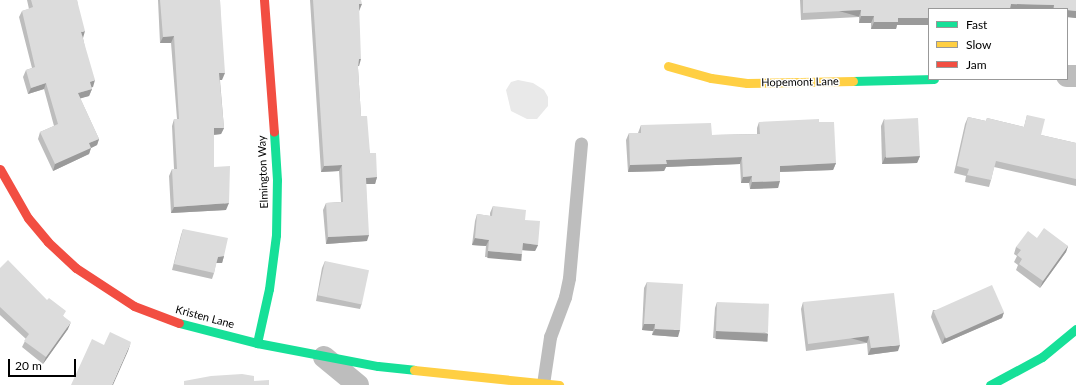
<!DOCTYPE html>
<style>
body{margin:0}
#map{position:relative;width:1076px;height:385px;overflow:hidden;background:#fff;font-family:Lato,sans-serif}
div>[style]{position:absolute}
.green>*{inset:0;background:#e9e9e9}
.lane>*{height:13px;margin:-6.5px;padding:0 6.5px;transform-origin:6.5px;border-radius:6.5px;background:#bdbdbd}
.street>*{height:22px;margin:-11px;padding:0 11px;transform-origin:11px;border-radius:11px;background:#bdbdbd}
.fast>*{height:9px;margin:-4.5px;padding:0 4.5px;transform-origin:4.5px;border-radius:4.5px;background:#16e098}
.slow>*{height:9px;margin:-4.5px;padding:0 4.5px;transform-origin:4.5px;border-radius:4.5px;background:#ffcf43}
.jam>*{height:9px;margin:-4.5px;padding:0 4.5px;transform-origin:4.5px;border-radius:4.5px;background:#f24e42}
.wall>*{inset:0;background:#bdbdbd}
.shaded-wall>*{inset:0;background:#9a9a9a;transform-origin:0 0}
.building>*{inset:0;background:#dcdcdc;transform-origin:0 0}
span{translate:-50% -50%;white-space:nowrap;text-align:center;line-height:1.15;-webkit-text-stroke:3px #fff;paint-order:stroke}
.street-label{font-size:11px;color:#000}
.legend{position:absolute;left:928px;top:8px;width:140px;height:72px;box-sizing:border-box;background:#fff;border:1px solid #999;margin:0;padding:5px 7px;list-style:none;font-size:12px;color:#000}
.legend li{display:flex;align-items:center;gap:8px;height:20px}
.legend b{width:20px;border:1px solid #999}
.scale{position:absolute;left:8px;top:359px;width:68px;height:18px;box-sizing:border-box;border:2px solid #000;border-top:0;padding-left:5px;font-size:12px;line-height:14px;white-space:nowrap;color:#000;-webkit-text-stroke:3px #fff;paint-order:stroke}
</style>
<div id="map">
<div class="green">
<div style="clip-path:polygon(518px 80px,533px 83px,544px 90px,548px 97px,548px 106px,537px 119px,527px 119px,511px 111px,506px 90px,511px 82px)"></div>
</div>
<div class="lane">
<div style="left:543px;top:384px;width:48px;rotate:-81.5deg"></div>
<div style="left:550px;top:337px;width:43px;rotate:-69.4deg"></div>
<div style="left:565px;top:297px;width:19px;rotate:-78deg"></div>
<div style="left:569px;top:278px;width:135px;rotate:-84.9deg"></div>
</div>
<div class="street">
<div style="left:1067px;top:76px;width:9px"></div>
<div style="left:324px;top:357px;width:44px;rotate:39.5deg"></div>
</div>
<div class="fast">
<div style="left:853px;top:81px;width:81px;rotate:-1.4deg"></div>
<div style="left:179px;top:323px;width:81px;rotate:14.4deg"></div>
<div style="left:257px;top:343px;width:123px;rotate:10.8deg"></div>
<div style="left:378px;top:366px;width:36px;rotate:6deg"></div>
<div style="left:257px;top:343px;width:55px;rotate:-77.5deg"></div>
<div style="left:269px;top:289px;width:54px;rotate:-82.6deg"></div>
<div style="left:276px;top:235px;width:55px;rotate:-89deg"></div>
<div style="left:277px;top:180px;width:48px;rotate:-93.6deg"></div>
<div style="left:990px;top:385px;width:59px;rotate:-28.3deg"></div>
<div style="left:1042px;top:357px;width:44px;rotate:-39.5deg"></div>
</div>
<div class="slow">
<div style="left:668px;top:66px;width:45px;rotate:15.6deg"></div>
<div style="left:711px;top:78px;width:36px;rotate:8deg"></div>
<div style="left:747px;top:83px;width:106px;rotate:-1.1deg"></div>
<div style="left:414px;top:370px;width:146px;rotate:5.9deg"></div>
</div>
<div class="jam">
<div style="left:264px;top:0;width:132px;rotate:85.7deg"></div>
<div style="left:0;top:169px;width:56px;rotate:60.3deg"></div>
<div style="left:28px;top:218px;width:31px;rotate:50deg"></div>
<div style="left:48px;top:242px;width:38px;rotate:43deg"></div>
<div style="left:76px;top:268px;width:69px;rotate:33.2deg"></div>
<div style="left:134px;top:306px;width:48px;rotate:20.7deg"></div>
</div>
<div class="wall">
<div style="clip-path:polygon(27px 0,77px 0,83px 38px,93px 87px,91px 87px,92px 89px,89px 96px,80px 98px,99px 139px,97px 145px,91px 148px,89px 154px,53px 171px,38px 139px,40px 132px,54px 126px,44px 89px,28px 94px,23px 77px,26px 70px,32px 68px,19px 17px,22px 11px,29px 9px)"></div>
<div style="clip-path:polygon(158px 0,220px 0,222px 80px,220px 80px,224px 128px,221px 134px,214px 135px,214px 167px,226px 210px,171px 213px,169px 176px,172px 169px,174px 169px,172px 126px,174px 119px,177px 119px,171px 43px,160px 43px)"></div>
<div style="clip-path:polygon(310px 0,361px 0,359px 11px,359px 66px,358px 66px,358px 68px,361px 116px,370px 153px,377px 177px,375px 184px,366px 184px,367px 241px,326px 244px,323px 210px,326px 203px,341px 202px,339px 171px,321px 172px)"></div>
<div style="clip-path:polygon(800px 0,1076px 0,1076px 18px,1067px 17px,1067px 9px,929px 9px,929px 25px,897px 25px,896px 29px,871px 29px,871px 23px,859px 23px,859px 17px,801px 20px)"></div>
<div style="clip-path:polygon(1027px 115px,1041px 135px,1076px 143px,1076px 186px,994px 167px,991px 180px,989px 187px,965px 182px,966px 176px,954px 173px,965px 124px,968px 117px,986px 121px,987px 118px,1024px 127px)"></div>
<div style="clip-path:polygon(884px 119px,920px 156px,917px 163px,882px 164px,881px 126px)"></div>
<div style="clip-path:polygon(759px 122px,819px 122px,836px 163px,833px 170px,780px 172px,778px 188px,750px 189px,749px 183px,741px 183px,740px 164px,666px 167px,664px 171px,628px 172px,626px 140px,629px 133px,638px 133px,641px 125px,712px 135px,757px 134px,757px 128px)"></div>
<div style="clip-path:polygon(493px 206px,525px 220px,538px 245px,535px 251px,522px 250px,520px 260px,485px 257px,486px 246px,472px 245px,475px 221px,477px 214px,490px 216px,490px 213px)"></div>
<div style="clip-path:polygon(183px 229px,224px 256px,222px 263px,216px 263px,214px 273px,212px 279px,172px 270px,181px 235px)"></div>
<div style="clip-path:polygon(1037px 238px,1068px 246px,1066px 252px,1040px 288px,1016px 270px,1018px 265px,1014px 262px,1017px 256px,1014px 254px,1016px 247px)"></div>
<div style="clip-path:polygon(325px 261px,362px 303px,360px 309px,316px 301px,322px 268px)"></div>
<div style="clip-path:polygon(0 268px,64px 317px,68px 329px,43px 364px,22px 347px,26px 339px,0 315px)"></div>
<div style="clip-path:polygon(647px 282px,678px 337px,652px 335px,653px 331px,642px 330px,644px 288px)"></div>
<div style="clip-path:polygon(717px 302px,768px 334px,765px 341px,713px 338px,715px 308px)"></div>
<div style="clip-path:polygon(803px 302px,898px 351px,868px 355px,867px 343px,806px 351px,801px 309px)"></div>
<div style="clip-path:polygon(933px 310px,1004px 312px,1002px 318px,942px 344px,931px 317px)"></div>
</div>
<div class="shaded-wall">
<div style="clip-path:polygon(359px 4px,362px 4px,359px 11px)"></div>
<div style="clip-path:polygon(1011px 4px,1054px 5px,1053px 9px,1009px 9px)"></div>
<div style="left:861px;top:10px;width:7px;height:58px;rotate:106deg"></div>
<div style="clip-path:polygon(1067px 10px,1076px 11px,1076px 18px,1067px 17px)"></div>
<div style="clip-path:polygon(861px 16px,874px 16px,871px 23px,859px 23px)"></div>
<div style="clip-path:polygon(898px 18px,929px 18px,929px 25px,897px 25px,896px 29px,871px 29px,874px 22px)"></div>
<div style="clip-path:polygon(85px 31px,83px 38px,81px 32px)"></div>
<div style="clip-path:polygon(174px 36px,171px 43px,160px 43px,163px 37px)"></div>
<div style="clip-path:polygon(359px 59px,361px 59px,359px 66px,356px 66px)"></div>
<div style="clip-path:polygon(219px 73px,225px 73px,222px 80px,217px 80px)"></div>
<div style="clip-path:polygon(95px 80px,93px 87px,87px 89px,90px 82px)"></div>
<div style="clip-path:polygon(46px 83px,44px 89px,28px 94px,31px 88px)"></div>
<div style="clip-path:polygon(92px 89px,89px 96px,75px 100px,78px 93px)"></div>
<div style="clip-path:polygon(214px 128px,224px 128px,221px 134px,212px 135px)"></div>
<div style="clip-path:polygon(99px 139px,97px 145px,91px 148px,89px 154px,53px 171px,55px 164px,89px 143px)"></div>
<div style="clip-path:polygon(920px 156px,917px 163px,882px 164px,885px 157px)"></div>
<div style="clip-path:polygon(742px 157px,740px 164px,666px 167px,664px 171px,628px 172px,630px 165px,666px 160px)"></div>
<div style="clip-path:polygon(836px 163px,833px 170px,777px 172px,780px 166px)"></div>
<div style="clip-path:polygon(342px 165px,339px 171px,321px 172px,324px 166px)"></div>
<div style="clip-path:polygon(752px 176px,749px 183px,741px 183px,743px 177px)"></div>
<div style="clip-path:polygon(377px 177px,375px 184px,364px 184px,366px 178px)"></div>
<div style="clip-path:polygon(780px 181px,778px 188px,750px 189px,752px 182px)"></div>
<div style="clip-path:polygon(229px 203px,226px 210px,171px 213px,174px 207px)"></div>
<div style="clip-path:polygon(369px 235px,367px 241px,326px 244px,328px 237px)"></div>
<div style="clip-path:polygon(475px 238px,489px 240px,486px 246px,472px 245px)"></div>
<div style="clip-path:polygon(523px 243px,538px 245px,535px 251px,520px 250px)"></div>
<div style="clip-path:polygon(1068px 246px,1066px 252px,1040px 288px,1043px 281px)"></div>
<div style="left:488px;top:251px;width:34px;height:7px;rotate:5deg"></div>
<div style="clip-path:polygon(224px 256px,222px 263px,215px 263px,218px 257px)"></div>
<div style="clip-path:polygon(1004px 312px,1002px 318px,942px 344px,945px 337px)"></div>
<div style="clip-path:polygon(71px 322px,68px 329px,43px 364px,46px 357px)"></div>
<div style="clip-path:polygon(644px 324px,655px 324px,653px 331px,642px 330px)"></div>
<div style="clip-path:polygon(655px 329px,680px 330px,678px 337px,652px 335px)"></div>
<div style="left:716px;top:331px;width:52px;height:8px;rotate:3deg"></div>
<div style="left:869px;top:336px;width:7px;height:62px;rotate:106deg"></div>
<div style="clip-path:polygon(131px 342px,128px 351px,113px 385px,112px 385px)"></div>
<div style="clip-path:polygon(900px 345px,898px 351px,868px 355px,871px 348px)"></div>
</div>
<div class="building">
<div style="clip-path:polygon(31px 0,77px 0,85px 31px,81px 32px,95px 80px,90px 82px,92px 89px,78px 93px,99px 139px,89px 143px,91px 148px,55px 164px,40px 132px,58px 124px,46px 83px,31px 88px,26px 70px,35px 67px,22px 11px,33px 7px)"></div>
<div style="clip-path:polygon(160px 0,220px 0,225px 73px,219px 73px,224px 128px,214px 128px,214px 167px,230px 166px,229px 203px,174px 207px,172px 169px,177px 169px,174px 119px,179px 119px,174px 36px,163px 37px)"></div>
<div style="clip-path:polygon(313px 0,361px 0,362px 4px,359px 4px,361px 59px,359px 59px,358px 68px,361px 116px,367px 116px,370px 153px,376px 153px,377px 177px,366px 178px,369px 235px,328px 237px,326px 203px,343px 202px,342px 165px,324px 166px)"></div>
<div style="clip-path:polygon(803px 0,1076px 0,1076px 11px,1067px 10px,1067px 9px,1054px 9px,1054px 5px,1011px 4px,1010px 9px,929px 9px,929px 18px,898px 18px,898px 22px,874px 22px,874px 16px,861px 16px,861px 10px,803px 13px)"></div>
<div style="clip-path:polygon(1027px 115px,1045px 119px,1041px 135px,1076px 143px,1076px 179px,996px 161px,991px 180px,967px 175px,969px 169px,957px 166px,968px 117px,986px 121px,987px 118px,1024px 127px)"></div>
<div style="left:918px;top:118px;width:38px;height:34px;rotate:87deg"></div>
<div style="clip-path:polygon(819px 119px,819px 122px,834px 122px,836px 163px,780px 166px,780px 181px,752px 182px,752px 176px,743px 177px,742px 157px,666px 160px,667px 164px,630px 165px,629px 133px,641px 133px,641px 125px,711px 123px,712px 135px,760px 134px,759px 122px)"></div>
<div style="clip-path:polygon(493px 206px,526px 210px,525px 220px,540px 221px,538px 245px,523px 243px,522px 254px,488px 251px,489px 240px,475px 238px,477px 214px,492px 216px)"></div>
<div style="clip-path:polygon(1044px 228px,1068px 246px,1043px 281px,1019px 264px,1022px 259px,1017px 255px,1021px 250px,1016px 247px,1028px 231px,1037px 238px)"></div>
<div style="clip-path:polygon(183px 229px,228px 238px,224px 256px,218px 257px,214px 273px,174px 264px)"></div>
<div style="clip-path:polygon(8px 260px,47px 300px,49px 298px,66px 311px,63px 316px,71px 322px,46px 357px,24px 341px,29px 334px,0 307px,0 268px)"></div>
<div style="left:325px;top:261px;width:45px;height:35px;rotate:12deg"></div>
<div style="clip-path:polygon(647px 282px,683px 284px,680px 330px,655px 329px,655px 324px,644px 324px)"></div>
<div style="left:992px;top:285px;width:30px;height:64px;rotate:66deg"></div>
<div style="clip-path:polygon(894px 293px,900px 345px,871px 348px,869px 336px,808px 344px,803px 302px)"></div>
<div style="left:717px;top:302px;width:52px;height:29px;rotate:2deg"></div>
<div style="clip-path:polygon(110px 332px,131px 342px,112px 385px,71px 385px,92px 339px,104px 345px)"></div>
<div style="clip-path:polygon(242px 374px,254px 376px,254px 381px,269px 380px,269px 385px,184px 385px,184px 381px,211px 376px)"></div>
</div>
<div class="street-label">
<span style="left:800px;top:82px;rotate:-1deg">Hopemont Lane</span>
<span style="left:263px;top:172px;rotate:-92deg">Elmington Way</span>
<span style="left:205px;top:317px;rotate:15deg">Kristen Lane</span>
</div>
<ul class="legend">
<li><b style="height:5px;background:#16e098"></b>Fast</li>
<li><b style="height:5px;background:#ffcf43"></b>Slow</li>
<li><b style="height:5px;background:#f24e42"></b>Jam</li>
</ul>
<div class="scale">20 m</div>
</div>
